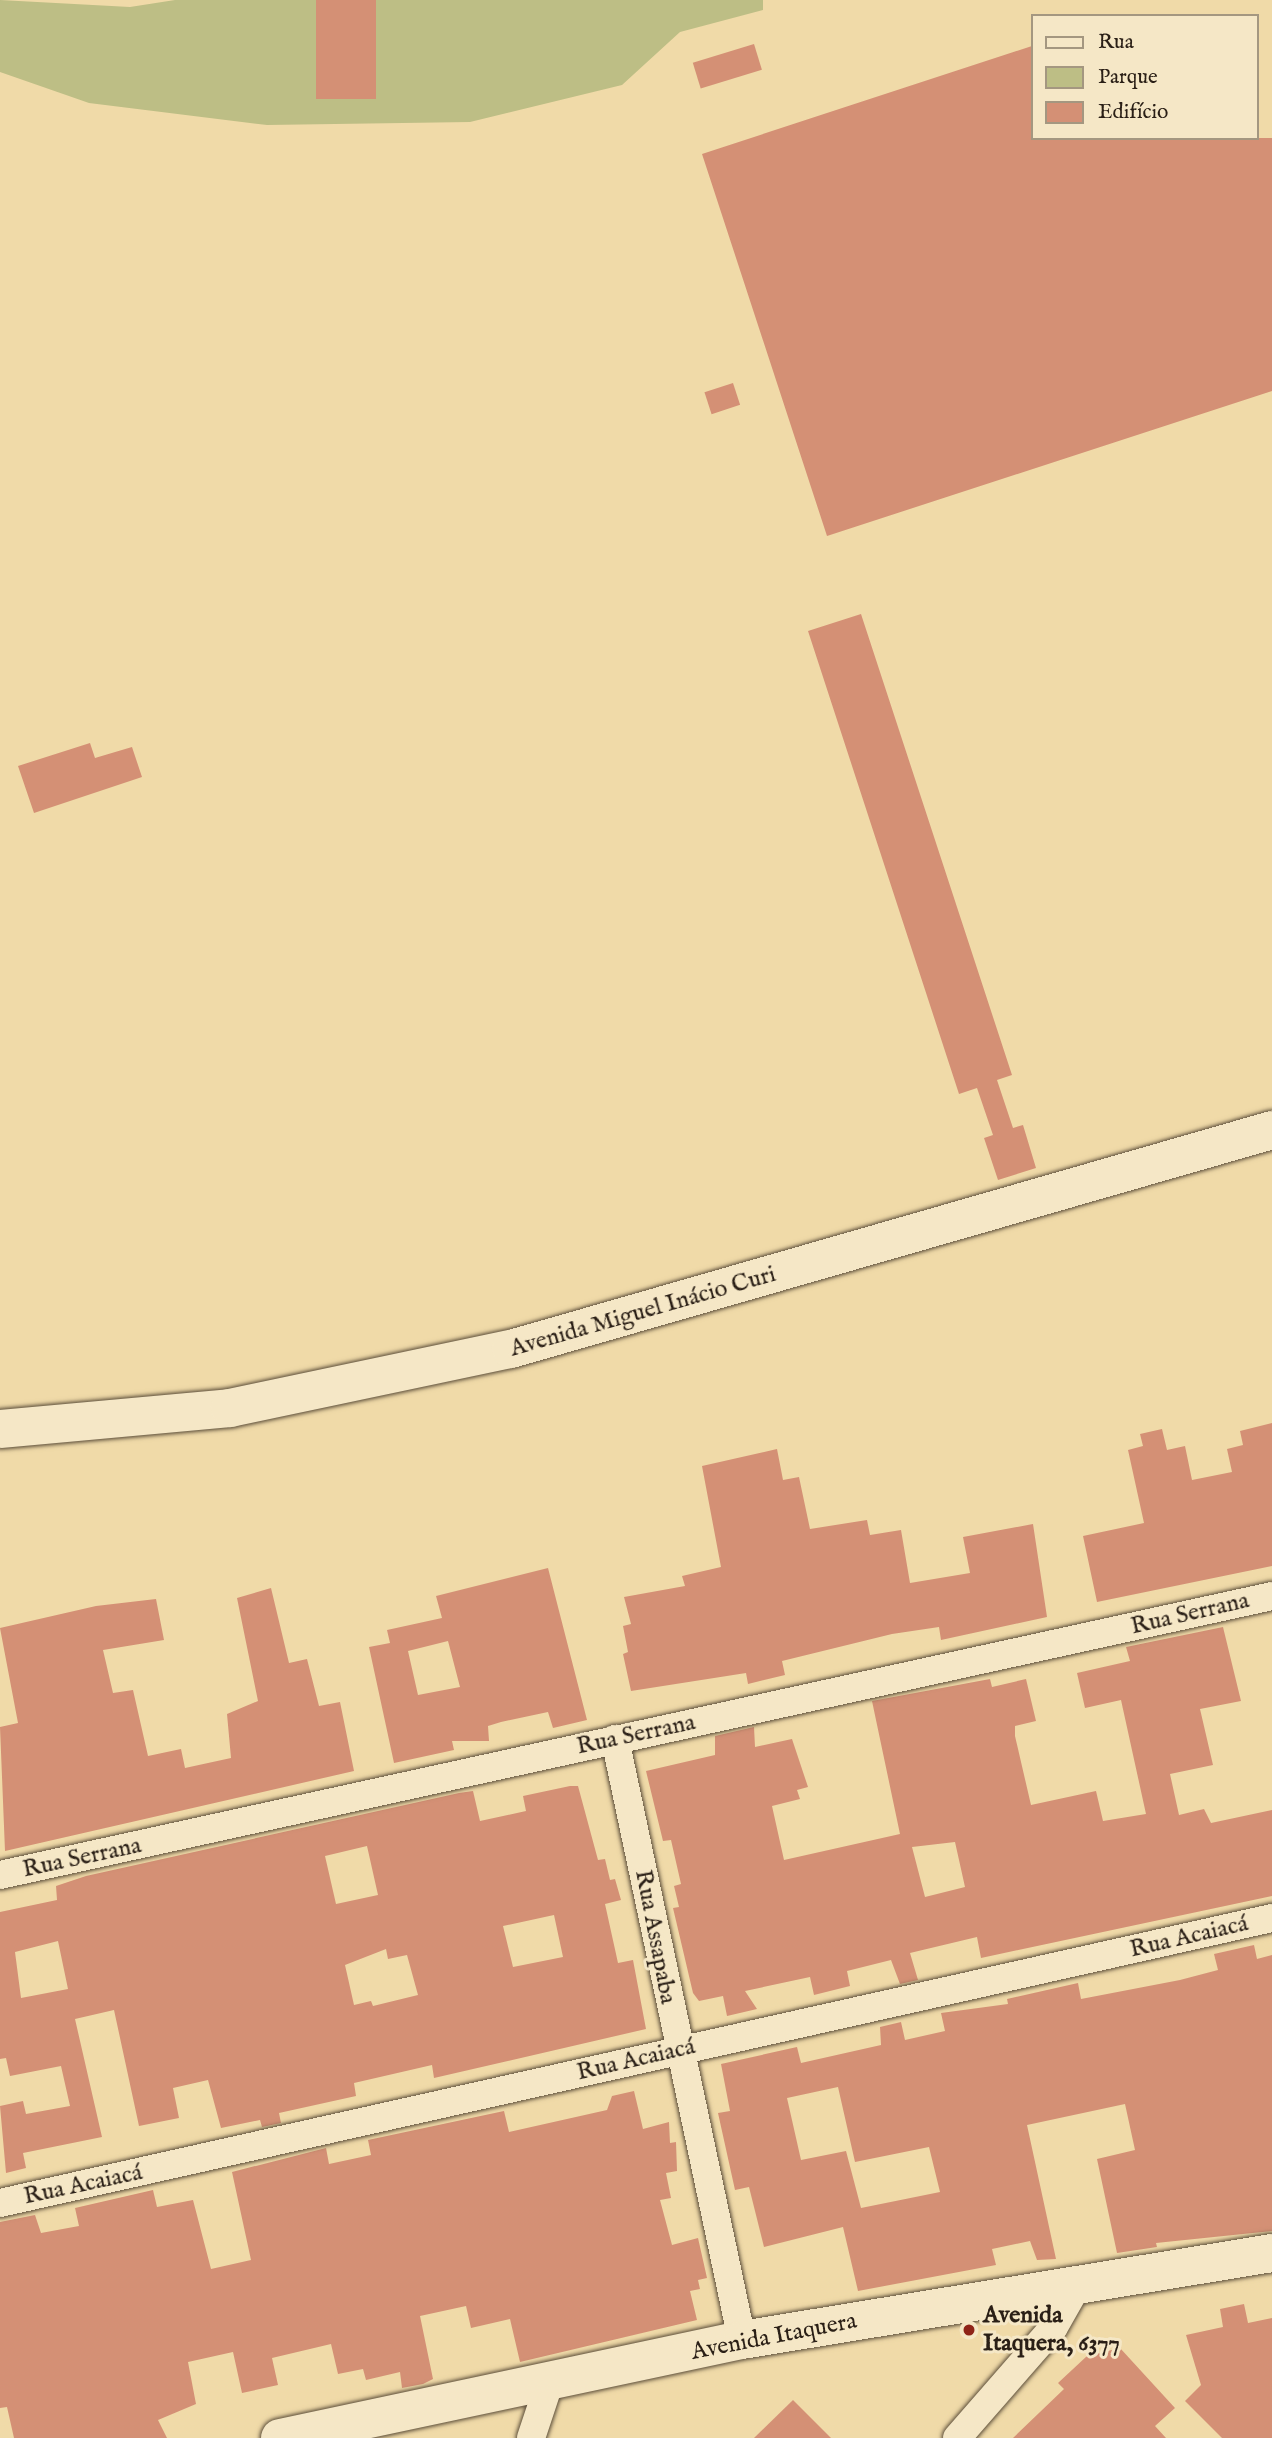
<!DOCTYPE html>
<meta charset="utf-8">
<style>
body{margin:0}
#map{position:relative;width:1272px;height:2438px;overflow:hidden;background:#f0daa8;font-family:"IM FELL English",serif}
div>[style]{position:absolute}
.green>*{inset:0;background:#bdbe85}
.building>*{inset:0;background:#d49075;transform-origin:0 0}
.roads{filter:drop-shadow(0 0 2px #5c4e3a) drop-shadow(0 0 2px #5c4e3a)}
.street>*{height:28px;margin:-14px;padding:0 14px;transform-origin:14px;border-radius:14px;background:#f5e7c6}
.secondary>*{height:38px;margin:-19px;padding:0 19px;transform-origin:19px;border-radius:19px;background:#f5e7c6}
.dots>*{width:19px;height:19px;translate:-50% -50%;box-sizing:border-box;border:4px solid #f5e7c6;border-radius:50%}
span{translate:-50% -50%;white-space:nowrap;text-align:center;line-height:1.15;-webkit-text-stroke:6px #f5e7c6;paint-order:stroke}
.street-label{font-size:24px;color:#2a1f16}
.poi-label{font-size:24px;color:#2a1f16;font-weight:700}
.left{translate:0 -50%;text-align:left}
.legend{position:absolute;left:1031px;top:14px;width:228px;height:126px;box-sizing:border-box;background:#f5e7c6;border:2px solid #a49780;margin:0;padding:9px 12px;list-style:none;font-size:21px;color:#2a1f16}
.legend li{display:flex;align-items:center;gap:14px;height:35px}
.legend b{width:35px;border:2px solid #a49780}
</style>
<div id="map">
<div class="green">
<div style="clip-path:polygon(0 0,130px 7px,175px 0,763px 0,763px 10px,680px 32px,622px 85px,470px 122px,267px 125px,89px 103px,0 72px)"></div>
</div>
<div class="building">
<div style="left:316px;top:0;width:60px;height:99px"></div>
<div style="left:754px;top:44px;width:27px;height:64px;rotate:73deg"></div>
<div style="clip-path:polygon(1032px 46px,1032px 138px,1272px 138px,1272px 391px,827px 536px,702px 154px)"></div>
<div style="left:733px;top:383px;width:23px;height:30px;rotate:72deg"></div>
<div style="clip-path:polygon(861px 614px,1012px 1075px,997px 1080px,1013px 1128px,1023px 1125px,1036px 1168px,998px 1180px,984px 1138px,993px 1135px,977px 1088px,959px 1094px,808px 631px)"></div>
<div style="clip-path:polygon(90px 743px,95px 758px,132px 747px,142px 777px,34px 813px,18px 766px)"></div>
<div style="clip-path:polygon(1272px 1423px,1272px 1566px,1097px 1602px,1083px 1536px,1144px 1523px,1128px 1450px,1143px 1446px,1140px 1434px,1162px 1429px,1167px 1450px,1185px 1446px,1192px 1480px,1232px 1472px,1227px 1449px,1243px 1445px,1240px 1431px)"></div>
<div style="clip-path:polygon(777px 1449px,783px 1480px,799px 1477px,810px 1529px,867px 1520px,870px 1535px,901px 1530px,910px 1583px,970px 1573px,963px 1537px,1033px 1524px,1047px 1617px,941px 1640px,939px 1627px,892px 1634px,782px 1661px,785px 1675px,748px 1684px,746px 1673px,631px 1691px,623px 1654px,628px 1652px,623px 1626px,631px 1624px,624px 1597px,685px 1586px,682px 1576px,721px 1567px,702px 1466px)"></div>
<div style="clip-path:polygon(evenodd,548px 1568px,587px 1720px,553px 1728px,548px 1712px,501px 1722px,488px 1726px,489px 1741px,452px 1741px,454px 1750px,394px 1763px,369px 1647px,390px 1643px,387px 1630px,442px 1618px,436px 1596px,548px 1568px,448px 1641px,460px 1687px,418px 1695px,408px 1651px,448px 1641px)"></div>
<div style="clip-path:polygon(271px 1588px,289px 1663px,307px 1659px,319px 1706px,340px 1702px,354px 1771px,5px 1851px,0 1727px,18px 1723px,0 1628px,96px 1606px,156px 1599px,164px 1640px,103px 1650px,113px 1693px,133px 1690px,148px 1756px,181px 1749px,185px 1768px,231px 1758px,227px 1714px,258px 1701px,237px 1598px)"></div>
<div style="clip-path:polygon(evenodd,1223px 1627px,1241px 1701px,1200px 1709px,1213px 1765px,1170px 1774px,1179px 1815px,1204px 1809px,1211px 1823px,1272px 1810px,1272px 1896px,981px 1958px,977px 1937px,910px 1953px,918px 1980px,900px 1984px,891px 1960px,847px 1971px,850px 1986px,814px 1995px,810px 1977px,745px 1991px,757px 2009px,727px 2016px,723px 1996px,699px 2001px,693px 1993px,673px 1908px,679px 1907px,674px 1886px,681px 1884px,671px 1840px,663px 1841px,646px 1771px,715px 1755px,715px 1736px,754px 1727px,755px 1747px,792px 1739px,808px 1787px,797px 1790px,800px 1799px,772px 1806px,784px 1860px,900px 1834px,872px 1701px,990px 1679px,992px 1687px,1026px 1679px,1036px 1721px,1015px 1726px,1015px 1736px,1031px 1805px,1096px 1791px,1103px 1821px,1146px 1814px,1121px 1700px,1085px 1708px,1077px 1673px,1130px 1661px,1126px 1647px,1223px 1627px,955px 1842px,965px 1887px,925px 1897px,912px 1847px,955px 1842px)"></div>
<div style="clip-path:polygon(evenodd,570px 1786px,578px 1786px,598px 1860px,605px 1859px,610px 1880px,615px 1879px,621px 1900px,605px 1904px,618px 1963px,633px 1960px,646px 2029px,434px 2078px,432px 2065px,354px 2083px,356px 2096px,279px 2113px,281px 2123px,262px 2127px,260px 2120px,221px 2128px,208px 2080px,173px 2088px,179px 2118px,139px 2126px,114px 2010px,75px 2019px,102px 2137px,23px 2153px,26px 2168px,6px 2173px,0 2106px,23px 2101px,26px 2114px,70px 2106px,61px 2066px,10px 2076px,6px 2058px,0 2059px,0 1912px,57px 1900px,56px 1886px,86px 1876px,459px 1793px,473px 1791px,480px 1821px,526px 1811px,523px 1796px,570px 1786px,367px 1846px,378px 1895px,336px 1904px,325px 1856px,367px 1846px,570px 1786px,554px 1915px,563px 1957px,513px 1967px,503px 1926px,554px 1915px,570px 1786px,58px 1941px,68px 1989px,21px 1998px,15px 1952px,58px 1941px,570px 1786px,386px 1949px,388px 1959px,407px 1955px,418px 1995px,373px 2006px,371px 2001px,354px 2005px,345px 1965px,386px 1949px)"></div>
<div style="clip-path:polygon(evenodd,1254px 1945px,1257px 1959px,1272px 1955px,1272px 2231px,1156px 2243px,1157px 2247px,1117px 2253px,1097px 2159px,1135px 2150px,1125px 2104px,1027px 2125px,1056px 2259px,1037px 2260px,1030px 2241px,992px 2249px,996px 2265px,858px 2291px,843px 2227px,764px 2247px,749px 2187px,735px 2190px,718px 2113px,730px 2111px,721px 2064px,797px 2047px,801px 2063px,881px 2045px,880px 2027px,901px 2022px,905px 2040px,945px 2031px,941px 2013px,1008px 2004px,1007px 1999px,1078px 1983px,1081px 1999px,1180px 1980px,1218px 1970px,1214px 1954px,1254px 1945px,838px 2087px,855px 2162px,929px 2147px,940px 2192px,861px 2208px,846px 2151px,801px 2160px,787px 2098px,838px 2087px)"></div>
<div style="clip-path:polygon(634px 2091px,643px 2129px,669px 2122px,670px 2143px,676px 2142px,677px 2171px,666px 2173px,671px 2198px,660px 2200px,672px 2245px,698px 2238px,707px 2278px,698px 2280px,700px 2289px,690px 2291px,697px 2320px,520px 2362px,510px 2319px,471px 2328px,466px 2306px,420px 2316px,433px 2379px,423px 2384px,402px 2388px,400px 2372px,366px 2380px,363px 2369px,338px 2374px,331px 2344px,272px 2358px,278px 2385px,242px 2393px,233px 2352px,188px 2362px,196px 2404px,158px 2420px,167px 2438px,14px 2438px,7px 2407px,0 2408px,0 2222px,35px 2215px,41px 2233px,79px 2226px,75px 2208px,153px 2190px,157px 2207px,193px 2200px,211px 2269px,251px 2260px,232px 2172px,326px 2148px,329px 2164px,371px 2155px,368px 2140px,504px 2111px,509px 2132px,607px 2110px,612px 2096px)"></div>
<div style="clip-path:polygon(1244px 2304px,1248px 2323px,1272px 2318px,1272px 2438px,1222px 2438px,1185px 2401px,1201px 2385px,1186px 2335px,1223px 2327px,1220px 2309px)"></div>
<div style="clip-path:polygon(1120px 2348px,1175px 2408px,1155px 2426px,1166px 2438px,1013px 2438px,1064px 2389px,1058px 2383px,1087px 2356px)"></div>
<div style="clip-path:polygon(793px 2400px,831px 2438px,754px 2438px)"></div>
</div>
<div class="roads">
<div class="street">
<div style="left:615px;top:1739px;width:614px;rotate:78.07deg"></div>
<div style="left:0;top:1875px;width:1302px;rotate:-12.37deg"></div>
<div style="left:0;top:2203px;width:1304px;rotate:-12.63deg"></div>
<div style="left:531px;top:2438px;width:57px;rotate:-71.6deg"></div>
<div style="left:957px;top:2438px;width:147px;rotate:-48.9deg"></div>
<div style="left:1054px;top:2327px;width:45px;rotate:-60.6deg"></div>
</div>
<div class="secondary">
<div style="left:0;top:1429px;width:231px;rotate:-5.2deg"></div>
<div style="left:230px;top:1408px;width:287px;rotate:-11.9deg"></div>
<div style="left:511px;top:1349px;width:792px;rotate:-16.05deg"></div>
<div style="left:280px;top:2438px;width:472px;rotate:-12deg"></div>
<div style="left:742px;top:2340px;width:537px;rotate:-9.32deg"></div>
</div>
</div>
<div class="dots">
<div style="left:969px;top:2330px;background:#8f2418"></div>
</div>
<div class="street-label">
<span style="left:643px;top:1312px;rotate:-16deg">Avenida Miguel Inácio Curi</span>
<span style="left:1190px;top:1614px;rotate:-13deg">Rua Serrana</span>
<span style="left:636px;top:1735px;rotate:-12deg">Rua Serrana</span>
<span style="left:82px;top:1858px;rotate:-12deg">Rua Serrana</span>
<span style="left:655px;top:1937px;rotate:79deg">Rua Assapaba</span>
<span style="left:1189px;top:1937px;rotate:-13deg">Rua Acaiacá</span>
<span style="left:636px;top:2060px;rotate:-13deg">Rua Acaiacá</span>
<span style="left:83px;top:2185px;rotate:-12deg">Rua Acaiacá</span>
<span style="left:774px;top:2337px;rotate:-11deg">Avenida Itaquera</span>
</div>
<div class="poi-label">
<span class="left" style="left:983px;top:2330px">Avenida<br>Itaquera, 6377</span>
</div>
<ul class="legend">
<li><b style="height:9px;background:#f5e7c6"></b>Rua</li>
<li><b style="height:19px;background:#bdbe85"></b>Parque</li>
<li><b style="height:19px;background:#d49075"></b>Edifício</li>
</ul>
</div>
